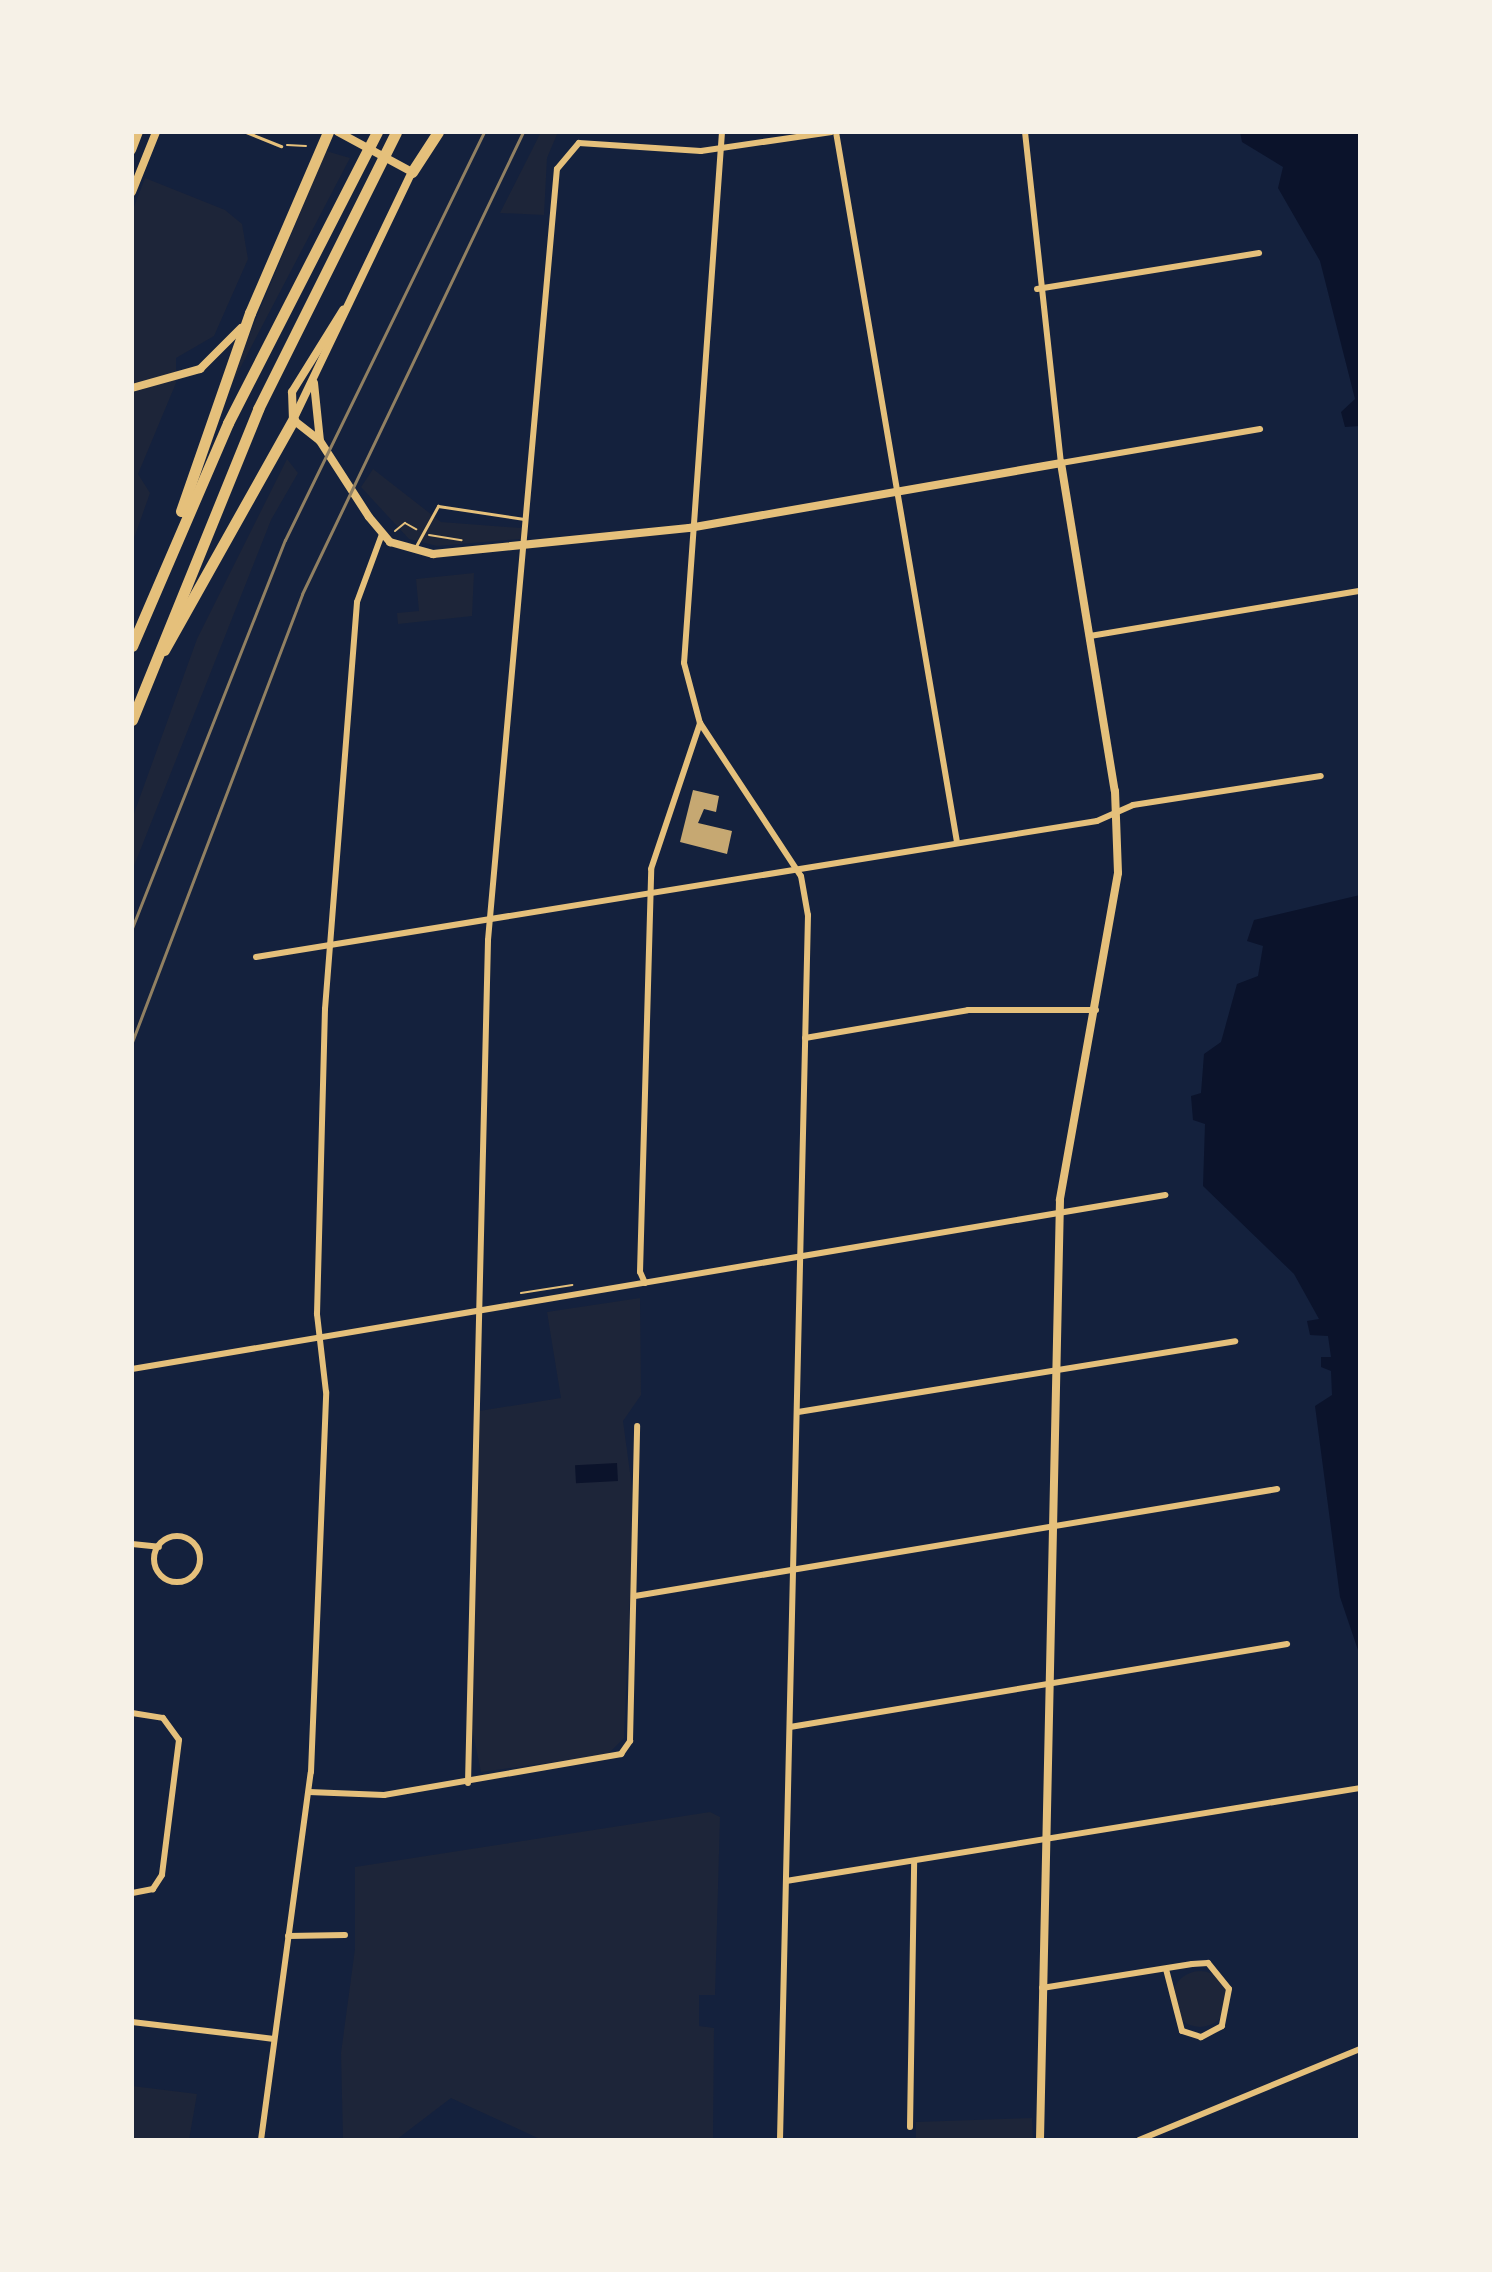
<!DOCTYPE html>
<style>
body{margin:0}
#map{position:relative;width:1492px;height:2272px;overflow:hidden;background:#14213d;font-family:Jost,sans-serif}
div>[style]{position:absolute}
.green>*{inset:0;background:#1d2539}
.round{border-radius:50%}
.water>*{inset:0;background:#0b132b;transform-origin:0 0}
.building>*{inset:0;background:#c6a872}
.path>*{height:2px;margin:-1px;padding:0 1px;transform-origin:1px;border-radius:1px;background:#e5c07b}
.service>*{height:3px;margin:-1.5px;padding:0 1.5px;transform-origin:1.5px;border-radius:1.5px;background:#e5c07b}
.minor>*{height:6px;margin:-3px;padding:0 3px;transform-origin:3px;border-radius:3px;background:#e5c07b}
.minor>.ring{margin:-3px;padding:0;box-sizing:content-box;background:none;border:6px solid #e5c07b;border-radius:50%}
.tertiary>*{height:8px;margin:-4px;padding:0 4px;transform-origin:4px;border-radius:4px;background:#e5c07b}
.trunk>*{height:11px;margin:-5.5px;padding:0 5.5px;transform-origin:5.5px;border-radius:5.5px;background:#e5c07b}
.rail>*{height:3px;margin:-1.5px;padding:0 1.5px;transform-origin:1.5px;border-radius:1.5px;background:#918062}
span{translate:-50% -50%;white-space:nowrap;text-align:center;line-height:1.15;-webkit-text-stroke:8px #f6f1e7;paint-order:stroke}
.frame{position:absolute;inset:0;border:134px solid #f6f1e7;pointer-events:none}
</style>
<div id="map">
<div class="green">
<div style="clip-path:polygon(541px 132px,558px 132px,547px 158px,544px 215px,500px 213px)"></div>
<div style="clip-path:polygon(326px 151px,350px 158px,224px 399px,255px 321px)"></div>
<div style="clip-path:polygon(145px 178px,225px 210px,242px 224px,248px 259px,214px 336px,176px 358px,176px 383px,138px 474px,150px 493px,132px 544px,132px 212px)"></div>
<div style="clip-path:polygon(287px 459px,298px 473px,271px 520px,132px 871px,132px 819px,197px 639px)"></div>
<div style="clip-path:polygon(373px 469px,441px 522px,521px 528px,520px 539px,437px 546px,409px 539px,361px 487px)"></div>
<div style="clip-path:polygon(474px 573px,472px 616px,398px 624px,397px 613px,419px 611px,416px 579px)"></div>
<div style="clip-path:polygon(640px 1298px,641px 1395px,623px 1421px,634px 1502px,624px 1738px,607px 1755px,481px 1772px,472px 1729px,479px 1411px,561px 1398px,547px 1312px)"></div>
<div style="clip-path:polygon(710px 1812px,720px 1817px,715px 1995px,699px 1995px,699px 2026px,714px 2028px,713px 2140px,542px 2140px,451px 2098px,396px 2140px,343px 2140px,341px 2053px,355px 1949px,355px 1867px)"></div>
<div class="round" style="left:1172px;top:1971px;width:56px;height:56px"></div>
<div style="clip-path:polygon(132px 2086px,197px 2094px,189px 2140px,132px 2140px)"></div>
<div style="clip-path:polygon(1032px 2118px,1033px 2140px,916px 2140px,916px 2122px)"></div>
</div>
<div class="water">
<div style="clip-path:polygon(1240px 132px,1360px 132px,1360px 426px,1345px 427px,1341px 412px,1355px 399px,1320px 261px,1278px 188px,1283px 167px,1242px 142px)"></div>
<div style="clip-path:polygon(1360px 895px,1360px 1656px,1340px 1597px,1315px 1406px,1332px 1395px,1331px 1371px,1321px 1367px,1321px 1357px,1331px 1357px,1328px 1336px,1310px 1335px,1307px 1321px,1319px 1319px,1294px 1274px,1203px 1186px,1205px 1124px,1193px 1120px,1191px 1096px,1201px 1093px,1204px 1054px,1221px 1042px,1237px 984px,1258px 976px,1263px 946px,1247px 941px,1254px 920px)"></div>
<div style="left:617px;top:1463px;width:18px;height:42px;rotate:87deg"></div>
</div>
<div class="building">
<div style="clip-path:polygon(693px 790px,719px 796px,716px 812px,704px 809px,698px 823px,732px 831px,727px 854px,680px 842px)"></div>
</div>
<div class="path">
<div style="left:287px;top:145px;width:19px;rotate:3deg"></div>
<div style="left:395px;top:531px;width:13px;rotate:-39deg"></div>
<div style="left:405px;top:523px;width:13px;rotate:29deg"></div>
<div style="left:429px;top:535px;width:33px;rotate:9deg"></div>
<div style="left:521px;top:1293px;width:52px;rotate:-8.9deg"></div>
</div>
<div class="service">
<div style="left:246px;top:132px;width:38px;rotate:22deg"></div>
<div style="left:416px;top:546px;width:46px;rotate:-61.2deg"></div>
<div style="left:438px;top:506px;width:87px;rotate:8.6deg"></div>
</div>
<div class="minor">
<div style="left:722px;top:132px;width:532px;rotate:94.09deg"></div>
<div style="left:684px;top:663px;width:62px;rotate:75.1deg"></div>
<div style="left:700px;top:723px;width:183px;rotate:56.6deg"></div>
<div style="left:801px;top:876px;width:40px;rotate:80deg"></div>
<div style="left:808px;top:915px;width:1225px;rotate:91.31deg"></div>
<div style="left:836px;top:132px;width:720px;rotate:80.33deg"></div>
<div style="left:1025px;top:132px;width:333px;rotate:83.8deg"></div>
<div style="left:1061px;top:463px;width:202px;rotate:-9.7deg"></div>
<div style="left:1037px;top:289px;width:225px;rotate:-9.2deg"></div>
<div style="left:1090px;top:636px;width:274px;rotate:-9.5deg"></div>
<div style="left:256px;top:957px;width:852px;rotate:-9.19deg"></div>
<div style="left:1097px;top:821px;width:39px;rotate:-24deg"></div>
<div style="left:1133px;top:805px;width:190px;rotate:-8.8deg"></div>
<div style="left:805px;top:1038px;width:165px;rotate:-9.7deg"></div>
<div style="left:968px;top:1010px;width:128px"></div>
<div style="left:645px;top:1283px;width:12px;rotate:-114deg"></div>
<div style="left:640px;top:1272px;width:403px;rotate:-88.4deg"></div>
<div style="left:651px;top:869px;width:154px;rotate:-71.4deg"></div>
<div style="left:132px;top:1369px;width:1048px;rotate:-9.56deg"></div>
<div style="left:798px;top:1412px;width:443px;rotate:-9.2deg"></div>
<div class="ring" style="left:154px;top:1536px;width:40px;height:40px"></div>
<div style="left:132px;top:1544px;width:27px;rotate:6deg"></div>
<div style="left:635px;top:1596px;width:651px;rotate:-9.46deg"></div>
<div style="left:132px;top:1713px;width:31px;rotate:9deg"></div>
<div style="left:163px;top:1718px;width:27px;rotate:54deg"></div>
<div style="left:179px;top:1740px;width:136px;rotate:97.2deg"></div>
<div style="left:162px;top:1875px;width:17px;rotate:123deg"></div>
<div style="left:153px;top:1889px;width:21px;rotate:169deg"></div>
<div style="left:790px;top:1727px;width:504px;rotate:-9.48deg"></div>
<div style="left:468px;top:1783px;width:843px;rotate:-88.64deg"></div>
<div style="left:488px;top:940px;width:774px;rotate:-84.89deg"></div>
<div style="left:557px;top:169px;width:34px;rotate:-50deg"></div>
<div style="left:579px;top:143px;width:122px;rotate:3.8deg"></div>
<div style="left:701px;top:151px;width:132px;rotate:-8.3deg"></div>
<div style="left:309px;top:1792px;width:75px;rotate:2.3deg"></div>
<div style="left:384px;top:1795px;width:241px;rotate:-9.8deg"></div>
<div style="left:621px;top:1754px;width:16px;rotate:-55deg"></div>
<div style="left:630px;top:1741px;width:315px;rotate:-88.7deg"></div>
<div style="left:786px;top:1881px;width:581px;rotate:-9.2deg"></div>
<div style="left:288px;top:1936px;width:57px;rotate:-1deg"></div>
<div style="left:1042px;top:1988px;width:152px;rotate:-9.1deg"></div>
<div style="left:1192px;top:1964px;width:16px;rotate:-4deg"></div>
<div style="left:1208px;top:1963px;width:33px;rotate:51deg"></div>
<div style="left:1229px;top:1989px;width:38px;rotate:101deg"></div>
<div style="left:1222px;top:2026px;width:24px;rotate:152deg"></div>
<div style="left:1201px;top:2037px;width:20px;rotate:-162deg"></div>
<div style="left:1182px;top:2031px;width:64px;rotate:-104.5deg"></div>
<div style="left:132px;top:2022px;width:143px;rotate:6.8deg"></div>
<div style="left:910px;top:2127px;width:264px;rotate:-89.1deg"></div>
<div style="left:261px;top:2140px;width:371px;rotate:-82.3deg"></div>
<div style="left:311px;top:1772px;width:380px;rotate:-87.7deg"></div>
<div style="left:326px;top:1392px;width:79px;rotate:-96.6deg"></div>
<div style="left:317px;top:1314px;width:305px;rotate:-88.5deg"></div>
<div style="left:325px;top:1009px;width:408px;rotate:-85.5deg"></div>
<div style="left:357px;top:602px;width:72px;rotate:-69.8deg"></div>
<div style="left:1139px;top:2140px;width:239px;rotate:-22.4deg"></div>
</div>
<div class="tertiary">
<div style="left:132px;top:150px;width:19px;rotate:-69deg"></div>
<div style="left:132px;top:192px;width:65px;rotate:-68.2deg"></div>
<div style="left:314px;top:383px;width:58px;rotate:84.1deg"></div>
<div style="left:320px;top:441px;width:90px;rotate:57.2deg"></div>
<div style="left:369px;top:517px;width:33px;rotate:50deg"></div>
<div style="left:390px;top:542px;width:45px;rotate:15.6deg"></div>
<div style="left:433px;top:554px;width:257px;rotate:-5.8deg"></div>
<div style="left:689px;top:528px;width:378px;rotate:-9.9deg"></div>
<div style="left:1061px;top:463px;width:332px;rotate:80.7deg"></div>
<div style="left:1115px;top:791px;width:82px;rotate:87.9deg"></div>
<div style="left:1118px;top:873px;width:332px;rotate:100.1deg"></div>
<div style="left:1060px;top:1200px;width:940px;rotate:91.22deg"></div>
<div style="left:132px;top:388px;width:71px;rotate:-15.6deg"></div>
<div style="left:200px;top:369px;width:58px;rotate:-45deg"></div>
<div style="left:293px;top:420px;width:275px;rotate:-64.4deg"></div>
<div style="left:412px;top:172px;width:84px;rotate:-151.6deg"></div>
<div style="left:319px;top:440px;width:33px;rotate:-142deg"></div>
<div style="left:293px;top:420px;width:28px;rotate:-92deg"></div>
<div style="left:292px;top:392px;width:97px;rotate:-58.1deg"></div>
</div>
<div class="trunk">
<div style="left:412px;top:172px;width:48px;rotate:-57deg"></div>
<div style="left:181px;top:511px;width:210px;rotate:-70.8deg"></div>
<div style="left:250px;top:313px;width:197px;rotate:-66.7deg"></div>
<div style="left:132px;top:646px;width:243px;rotate:-66.7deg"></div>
<div style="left:228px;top:423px;width:327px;rotate:-62.9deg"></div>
<div style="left:164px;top:650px;width:264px;rotate:-60.7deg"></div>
<div style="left:132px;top:720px;width:336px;rotate:-67.9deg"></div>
<div style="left:258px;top:409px;width:309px;rotate:-63.5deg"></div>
</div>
<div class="rail">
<div style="left:132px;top:928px;width:417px;rotate:-68.5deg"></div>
<div style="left:285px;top:540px;width:454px;rotate:-64deg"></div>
<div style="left:132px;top:1042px;width:479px;rotate:-69.2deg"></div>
<div style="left:302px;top:594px;width:512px;rotate:-64.44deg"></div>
</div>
<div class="frame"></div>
</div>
